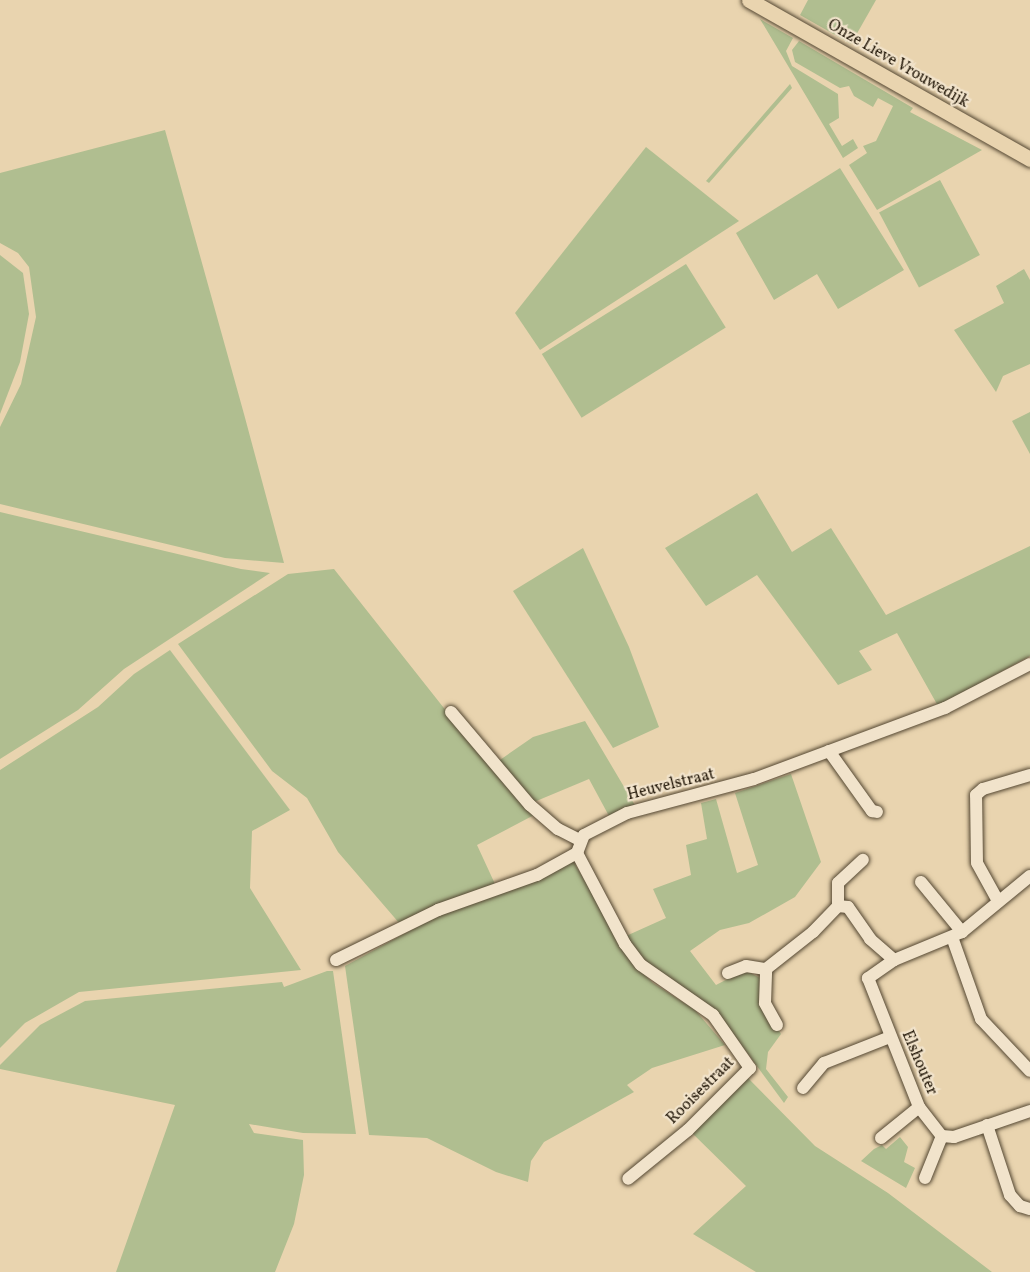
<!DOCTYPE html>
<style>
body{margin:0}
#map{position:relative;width:1030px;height:1272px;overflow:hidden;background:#e9d4af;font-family:Vollkorn,serif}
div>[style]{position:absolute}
.green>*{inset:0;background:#b0be90;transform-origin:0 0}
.roads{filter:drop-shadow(0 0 2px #544732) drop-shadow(0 0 2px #544732)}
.minor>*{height:12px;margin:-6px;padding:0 6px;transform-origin:6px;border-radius:6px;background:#f1e3cb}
.major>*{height:15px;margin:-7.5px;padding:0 7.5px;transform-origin:7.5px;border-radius:7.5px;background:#e9d4af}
span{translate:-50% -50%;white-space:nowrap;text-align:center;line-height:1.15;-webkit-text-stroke:4.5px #f1e3cb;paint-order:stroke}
.street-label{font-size:16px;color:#231809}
</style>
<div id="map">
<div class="green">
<div style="clip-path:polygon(808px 0,876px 0,851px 44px,800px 15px)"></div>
<div style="clip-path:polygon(760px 19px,793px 38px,786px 51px,792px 66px,838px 94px,839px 118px,829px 124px,842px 146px,853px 139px,858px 148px,843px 158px)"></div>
<div style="clip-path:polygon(799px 41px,913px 108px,910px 112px,982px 150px,877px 210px,849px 165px,867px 153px,863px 146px,876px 141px,893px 106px,878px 98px,873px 107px,854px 96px,849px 86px,840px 88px,795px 62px,792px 50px)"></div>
<div style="clip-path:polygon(790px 84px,792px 88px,709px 183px,706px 181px)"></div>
<div style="clip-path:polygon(165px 130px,244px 414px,284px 563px,225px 558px,0 504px,0 427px,21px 384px,36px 317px,29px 267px,18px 253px,0 243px,0 173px)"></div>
<div style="clip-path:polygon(646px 147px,739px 221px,540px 350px,515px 313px)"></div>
<div style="clip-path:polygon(840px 168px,904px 270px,838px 309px,817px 274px,774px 300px,736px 233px)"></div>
<div style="left:940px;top:180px;width:85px;height:69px;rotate:62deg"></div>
<div style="clip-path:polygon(0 255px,23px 273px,29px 314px,20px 362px,0 414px)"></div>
<div style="left:686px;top:264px;width:75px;height:170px;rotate:58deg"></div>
<div style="clip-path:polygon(1024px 269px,1030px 280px,1030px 364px,1003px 376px,996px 392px,954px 330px,1004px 303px,996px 286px)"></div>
<div style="clip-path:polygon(1030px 412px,1030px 454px,1012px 421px)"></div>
<div style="clip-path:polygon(757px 493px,792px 552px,831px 528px,886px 615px,1030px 546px,1030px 656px,938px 706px,897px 633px,859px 651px,872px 670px,838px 685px,757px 575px,706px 606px,665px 548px)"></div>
<div style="clip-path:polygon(0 512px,241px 569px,270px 573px,124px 669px,78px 710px,0 759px)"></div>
<div style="clip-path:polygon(583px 548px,629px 647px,659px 727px,613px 748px,513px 591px)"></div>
<div style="clip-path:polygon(334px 569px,466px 736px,536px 814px,477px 845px,495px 884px,400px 924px,338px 852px,307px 798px,272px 771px,178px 644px,288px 574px)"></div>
<div style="clip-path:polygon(170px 650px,290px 810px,252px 831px,250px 888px,301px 970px,79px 992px,25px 1023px,0 1048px,0 770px,98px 707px,134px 674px)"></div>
<div style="clip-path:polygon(585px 721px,636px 807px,609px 816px,589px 779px,534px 802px,497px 762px,533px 737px)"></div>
<div style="clip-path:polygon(791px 774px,821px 862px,795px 897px,749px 923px,720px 930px,690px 951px,716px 985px,745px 970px,760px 978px,762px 1003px,781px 1034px,768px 1052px,766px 1069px,788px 1097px,784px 1103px,724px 1021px,649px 968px,626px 936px,666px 918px,653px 889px,691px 875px,686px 845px,707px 839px,701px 803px,716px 799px,737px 873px,758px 865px,735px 793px)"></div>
<div style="clip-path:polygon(573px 861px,634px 964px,653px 983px,695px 1010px,725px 1045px,652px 1068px,627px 1085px,634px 1092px,544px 1142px,531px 1161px,528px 1182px,496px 1172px,427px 1138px,369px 1135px,345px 966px,433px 918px)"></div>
<div style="clip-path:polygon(327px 971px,333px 971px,356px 1134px,303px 1133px,249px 1124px,254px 1133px,303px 1140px,304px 1175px,294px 1224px,275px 1272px,116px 1272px,175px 1105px,0 1069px,0 1065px,40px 1025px,85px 1001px,282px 982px,284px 987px)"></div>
<div style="clip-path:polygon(747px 1077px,815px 1146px,888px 1193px,992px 1272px,756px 1272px,693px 1234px,746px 1186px,691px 1132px)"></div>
<div style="clip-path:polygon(900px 1137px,908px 1147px,904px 1162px,915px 1168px,906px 1188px,861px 1161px,874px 1149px,882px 1145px,886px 1149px)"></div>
</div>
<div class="roads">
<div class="minor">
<div style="left:451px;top:712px;width:122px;rotate:49.7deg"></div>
<div style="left:530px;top:805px;width:37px;rotate:41deg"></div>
<div style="left:558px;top:829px;width:25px;rotate:27deg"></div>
<div style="left:829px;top:751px;width:74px;rotate:54.4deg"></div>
<div style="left:872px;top:811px;width:5px;rotate:11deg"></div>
<div style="left:577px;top:853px;width:19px;rotate:-69deg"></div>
<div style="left:584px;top:835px;width:48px;rotate:-27.1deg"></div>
<div style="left:627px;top:813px;width:131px;rotate:-15deg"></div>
<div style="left:754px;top:779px;width:204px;rotate:-20.4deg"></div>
<div style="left:945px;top:708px;width:96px;rotate:-27.4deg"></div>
<div style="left:577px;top:853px;width:103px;rotate:62.2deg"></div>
<div style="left:625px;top:944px;width:26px;rotate:53deg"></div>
<div style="left:641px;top:965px;width:88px;rotate:34.8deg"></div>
<div style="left:713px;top:1015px;width:65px;rotate:55.1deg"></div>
<div style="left:750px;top:1068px;width:88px;rotate:135deg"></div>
<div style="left:688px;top:1130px;width:77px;rotate:140.8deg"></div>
<div style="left:1030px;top:876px;width:88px;rotate:140.5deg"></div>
<div style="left:962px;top:932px;width:74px;rotate:157.6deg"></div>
<div style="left:894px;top:960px;width:32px;rotate:145deg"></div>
<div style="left:868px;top:978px;width:139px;rotate:68.4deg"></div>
<div style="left:919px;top:1107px;width:37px;rotate:52deg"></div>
<div style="left:942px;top:1136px;width:12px;rotate:5deg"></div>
<div style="left:954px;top:1137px;width:80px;rotate:-18.9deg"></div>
<div style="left:921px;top:882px;width:65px;rotate:50.6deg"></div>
<div style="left:998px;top:901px;width:43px;rotate:-118.9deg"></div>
<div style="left:977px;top:863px;width:68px;rotate:-90.8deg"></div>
<div style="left:976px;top:795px;width:9px;rotate:-41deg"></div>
<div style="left:983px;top:789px;width:49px;rotate:-16.6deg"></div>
<div style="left:838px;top:906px;width:23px;rotate:-90deg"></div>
<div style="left:838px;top:883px;width:34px;rotate:-43deg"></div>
<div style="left:952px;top:937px;width:87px;rotate:70.5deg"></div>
<div style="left:981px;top:1019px;width:71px;rotate:46.7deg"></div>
<div style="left:336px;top:960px;width:114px;rotate:-26.1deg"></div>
<div style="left:438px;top:910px;width:105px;rotate:-19.5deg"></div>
<div style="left:537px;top:875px;width:46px;rotate:-28.8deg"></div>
<div style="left:728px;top:973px;width:19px;rotate:-21deg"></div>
<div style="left:746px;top:966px;width:20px;rotate:9deg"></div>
<div style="left:777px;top:1025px;width:25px;rotate:-119deg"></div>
<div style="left:765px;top:1003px;width:34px;rotate:-88deg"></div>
<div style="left:766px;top:969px;width:60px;rotate:-38.2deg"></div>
<div style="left:813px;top:932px;width:36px;rotate:-46deg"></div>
<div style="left:838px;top:906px;width:10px;rotate:6deg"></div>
<div style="left:848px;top:907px;width:39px;rotate:55deg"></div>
<div style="left:870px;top:939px;width:32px;rotate:41deg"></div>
<div style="left:803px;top:1088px;width:33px;rotate:-50deg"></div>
<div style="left:824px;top:1063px;width:71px;rotate:-21.5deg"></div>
<div style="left:987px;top:1125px;width:74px;rotate:71.8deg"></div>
<div style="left:1010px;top:1195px;width:15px;rotate:48deg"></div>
<div style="left:1020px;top:1206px;width:10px;rotate:17deg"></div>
<div style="left:881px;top:1138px;width:49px;rotate:-39.2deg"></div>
<div style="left:925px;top:1178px;width:45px;rotate:-68deg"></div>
</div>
<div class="major">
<div style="left:749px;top:0;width:323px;rotate:29.5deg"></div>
</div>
</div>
<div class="street-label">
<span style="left:898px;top:64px;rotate:30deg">Onze Lieve Vrouwedijk</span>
<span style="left:671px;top:785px;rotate:-14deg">Heuvelstraat</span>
<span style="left:919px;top:1063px;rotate:67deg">Elshouter</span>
<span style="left:701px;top:1091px;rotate:-45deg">Rooisestraat</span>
</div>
</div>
